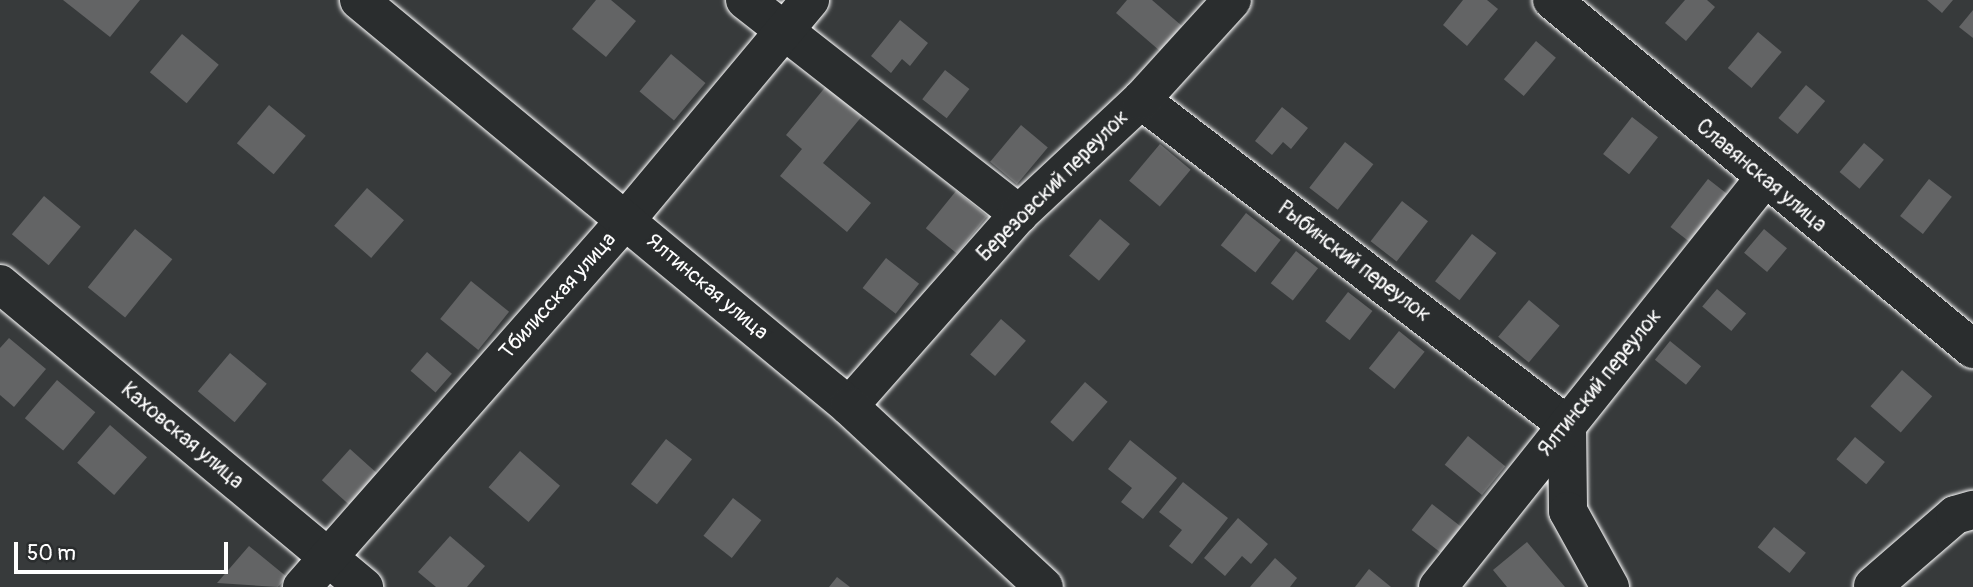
<!DOCTYPE html>
<meta charset="utf-8">
<style>
body{margin:0}
#map{position:relative;width:1973px;height:587px;overflow:hidden;background:#373a3b;font-family:Pangolin,sans-serif}
div>[style]{position:absolute}
.building>*{inset:0;background:#636465;transform-origin:0 0}
.roads{filter:drop-shadow(0 0 2px #fff) drop-shadow(0 0 2px #fff)}
.minor>*{height:38px;margin:-19px;padding:0 19px;transform-origin:19px;border-radius:19px;background:#2a2d2e}
.major>*{height:38px;margin:-19px;padding:0 19px;transform-origin:19px;border-radius:19px;background:#2a2d2e}
span{translate:-50% -50%;white-space:nowrap;text-align:center;line-height:1.15;-webkit-text-stroke:6px #2a2d2e;paint-order:stroke}
.street-label{font-size:21px;color:#fff}
.scale{position:absolute;left:14px;top:542px;width:214px;height:32px;box-sizing:border-box;border:4px solid #fff;border-top:0;padding-left:9px;font-size:21px;line-height:24px;white-space:nowrap;color:#fff;-webkit-text-stroke:5px #2a2d2e;paint-order:stroke}
</style>
<div id="map">
<div class="building">
<div style="clip-path:polygon(63px 0,140px 0,110px 37px)"></div>
<div style="clip-path:polygon(596px 0,611px 0,636px 21px,606px 57px,572px 29px)"></div>
<div style="clip-path:polygon(1127px 0,1152px 0,1182px 26px,1160px 51px,1116px 13px)"></div>
<div style="clip-path:polygon(1463px 0,1487px 0,1498px 9px,1467px 46px,1443px 25px)"></div>
<div style="clip-path:polygon(1685px 0,1707px 0,1715px 7px,1686px 41px,1665px 23px)"></div>
<div style="clip-path:polygon(1927px 0,1953px 0,1942px 13px)"></div>
<div style="clip-path:polygon(1973px 10px,1973px 38px,1959px 27px)"></div>
<div style="clip-path:polygon(900px 20px,928px 43px,910px 66px,902px 59px,891px 73px,871px 56px)"></div>
<div style="left:1758px;top:32px;width:31px;height:47px;rotate:40deg"></div>
<div style="left:182px;top:34px;width:48px;height:50px;rotate:40deg"></div>
<div style="left:1536px;top:41px;width:26px;height:50px;rotate:40deg"></div>
<div style="left:671px;top:54px;width:45px;height:49px;rotate:40deg"></div>
<div style="left:945px;top:70px;width:31px;height:37px;rotate:38deg"></div>
<div style="clip-path:polygon(827px 85px,863px 115px,823px 163px,871px 203px,847px 232px,780px 176px,802px 149px,786px 135px)"></div>
<div style="left:1806px;top:85px;width:25px;height:43px;rotate:40deg"></div>
<div style="left:269px;top:105px;width:48px;height:50px;rotate:40deg"></div>
<div style="clip-path:polygon(1282px 107px,1308px 128px,1291px 149px,1283px 142px,1272px 155px,1255px 141px)"></div>
<div style="left:1632px;top:117px;width:33px;height:47px;rotate:38deg"></div>
<div style="left:1021px;top:125px;width:35px;height:48px;rotate:40deg"></div>
<div style="left:1345px;top:142px;width:36px;height:58px;rotate:38deg"></div>
<div style="left:1864px;top:143px;width:26px;height:38px;rotate:40deg"></div>
<div style="left:1160px;top:144px;width:40px;height:48px;rotate:40deg"></div>
<div style="left:1708px;top:179px;width:24px;height:61px;rotate:38deg"></div>
<div style="left:1929px;top:179px;width:29px;height:47px;rotate:38deg"></div>
<div style="left:367px;top:188px;width:49px;height:50px;rotate:41deg"></div>
<div style="left:956px;top:191px;width:40px;height:48px;rotate:39deg"></div>
<div style="left:44px;top:196px;width:48px;height:50px;rotate:40deg"></div>
<div style="left:1402px;top:201px;width:33px;height:51px;rotate:38deg"></div>
<div style="left:1246px;top:213px;width:44px;height:41px;rotate:38deg"></div>
<div style="left:1100px;top:219px;width:39px;height:48px;rotate:40deg"></div>
<div style="left:135px;top:229px;width:48px;height:75px;rotate:39deg"></div>
<div style="left:1764px;top:229px;width:30px;height:31px;rotate:40deg"></div>
<div style="left:1472px;top:234px;width:31px;height:60px;rotate:38deg"></div>
<div style="left:1296px;top:251px;width:28px;height:41px;rotate:38deg"></div>
<div style="left:886px;top:258px;width:42px;height:38px;rotate:38deg"></div>
<div style="left:471px;top:281px;width:49px;height:49px;rotate:39deg"></div>
<div style="left:1717px;top:289px;width:38px;height:23px;rotate:40deg"></div>
<div style="left:1348px;top:292px;width:31px;height:37px;rotate:38deg"></div>
<div style="left:1529px;top:300px;width:40px;height:48px;rotate:40deg"></div>
<div style="left:1001px;top:319px;width:33px;height:47px;rotate:41deg"></div>
<div style="left:1399px;top:331px;width:33px;height:48px;rotate:39deg"></div>
<div style="clip-path:polygon(9px 338px,46px 369px,14px 407px,0 395px,0 348px)"></div>
<div style="left:1670px;top:341px;width:40px;height:24px;rotate:39deg"></div>
<div style="left:427px;top:352px;width:33px;height:25px;rotate:41deg"></div>
<div style="left:230px;top:353px;width:48px;height:50px;rotate:40deg"></div>
<div style="left:1902px;top:370px;width:40px;height:48px;rotate:41deg"></div>
<div style="left:57px;top:380px;width:50px;height:50px;rotate:40deg"></div>
<div style="left:1085px;top:382px;width:30px;height:53px;rotate:41deg"></div>
<div style="left:110px;top:425px;width:49px;height:50px;rotate:41deg"></div>
<div style="left:1468px;top:436px;width:48px;height:37px;rotate:39deg"></div>
<div style="left:1855px;top:437px;width:39px;height:29px;rotate:40deg"></div>
<div style="left:666px;top:439px;width:33px;height:57px;rotate:38deg"></div>
<div style="clip-path:polygon(1130px 440px,1177px 478px,1143px 519px,1121px 502px,1132px 488px,1108px 469px)"></div>
<div style="left:350px;top:449px;width:39px;height:42px;rotate:42deg"></div>
<div style="left:520px;top:451px;width:53px;height:48px;rotate:41deg"></div>
<div style="clip-path:polygon(1183px 482px,1228px 518px,1192px 564px,1169px 546px,1182px 530px,1159px 512px)"></div>
<div style="left:733px;top:498px;width:36px;height:48px;rotate:38deg"></div>
<div style="left:1432px;top:504px;width:37px;height:33px;rotate:38deg"></div>
<div style="clip-path:polygon(1238px 518px,1268px 544px,1251px 564px,1242px 556px,1225px 576px,1204px 558px)"></div>
<div style="left:1774px;top:527px;width:41px;height:26px;rotate:39deg"></div>
<div style="clip-path:polygon(450px 536px,485px 566px,467px 587px,436px 587px,418px 572px)"></div>
<div style="clip-path:polygon(1527px 542px,1565px 587px,1507px 587px,1493px 570px)"></div>
<div style="clip-path:polygon(249px 546px,287px 577px,278px 587px,217px 583px)"></div>
<div style="clip-path:polygon(1275px 558px,1297px 578px,1290px 587px,1250px 587px)"></div>
<div style="clip-path:polygon(1369px 569px,1391px 587px,1355px 587px)"></div>
<div style="clip-path:polygon(837px 577px,850px 587px,829px 587px)"></div>
</div>
<div class="roads">
<div class="minor">
<div style="left:745px;top:0;width:348px;rotate:38deg"></div>
<div style="left:1552px;top:0;width:547px;rotate:39.66deg"></div>
<div style="left:1141px;top:100px;width:536px;rotate:37.34deg"></div>
<div style="left:1567px;top:425px;width:86px;rotate:89.3deg"></div>
<div style="left:1568px;top:511px;width:87px;rotate:61.1deg"></div>
<div style="left:0;top:284px;width:474px;rotate:39.8deg"></div>
<div style="left:849px;top:406px;width:256px;rotate:-48.5deg"></div>
<div style="left:1019px;top:214px;width:167px;rotate:-43.1deg"></div>
<div style="left:1141px;top:100px;width:135px;rotate:-47.7deg"></div>
<div style="left:1873px;top:586px;width:108px;rotate:-40.9deg"></div>
<div style="left:1955px;top:515px;width:19px;rotate:-16deg"></div>
<div style="left:302px;top:587px;width:490px;rotate:-48.6deg"></div>
<div style="left:626px;top:220px;width:287px;rotate:-50.1deg"></div>
<div style="left:1438px;top:587px;width:521px;rotate:-51.39deg"></div>
</div>
<div class="major">
<div style="left:359px;top:0;width:636px;rotate:39.64deg"></div>
<div style="left:849px;top:406px;width:266px;rotate:42.9deg"></div>
</div>
</div>
<div class="street-label">
<span style="left:1761px;top:176px;rotate:40deg">Славянская улица</span>
<span style="left:1053px;top:186px;rotate:-45deg">Березовский переулок</span>
<span style="left:1354px;top:262px;rotate:37deg">Рыбинский переулок</span>
<span style="left:707px;top:287px;rotate:40deg">Ялтинская улица</span>
<span style="left:558px;top:296px;rotate:-48deg">Тбилисская улица</span>
<span style="left:1600px;top:383px;rotate:-51deg">Ялтинский переулок</span>
<span style="left:182px;top:436px;rotate:40deg">Каховская улица</span>
</div>
<div class="scale">50 m</div>
</div>
